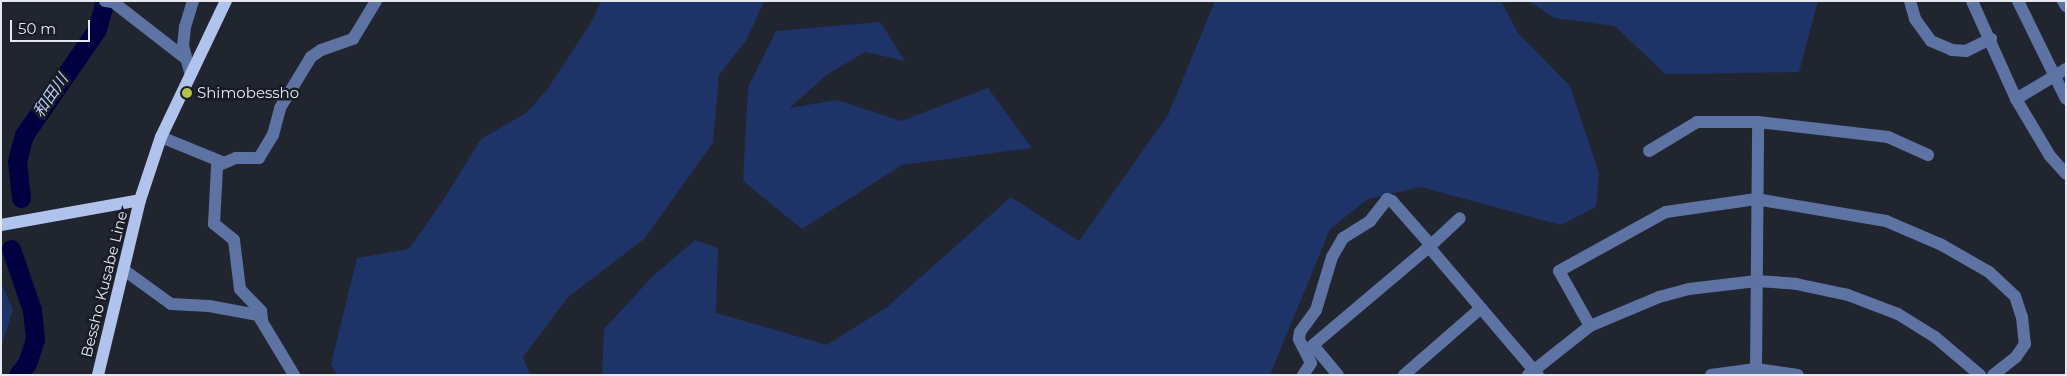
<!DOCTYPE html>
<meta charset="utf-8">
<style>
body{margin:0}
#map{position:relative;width:2067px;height:376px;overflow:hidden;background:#212530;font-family:Montserrat,"Noto Sans JP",sans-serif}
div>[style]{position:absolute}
.green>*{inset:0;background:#1e3368}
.river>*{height:19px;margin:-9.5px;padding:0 9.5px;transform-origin:9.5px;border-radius:9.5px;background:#010041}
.minor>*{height:12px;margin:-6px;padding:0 6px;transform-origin:6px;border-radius:6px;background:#5d73a4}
.major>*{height:12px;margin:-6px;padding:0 6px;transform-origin:6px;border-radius:6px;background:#b0c3ec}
.dots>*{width:14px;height:14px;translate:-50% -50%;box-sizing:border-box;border:2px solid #171c26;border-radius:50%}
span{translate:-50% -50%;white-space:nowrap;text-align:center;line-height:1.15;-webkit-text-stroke:5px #171c26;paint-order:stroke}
.poi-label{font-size:15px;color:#e5e9ef}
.left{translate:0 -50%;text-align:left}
.street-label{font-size:15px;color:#e5e9ef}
.water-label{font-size:16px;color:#b9cbf4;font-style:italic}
.frame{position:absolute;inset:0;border:2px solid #e5e9ef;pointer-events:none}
.scale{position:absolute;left:10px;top:20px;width:80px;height:22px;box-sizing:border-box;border:2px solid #e5e9ef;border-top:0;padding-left:6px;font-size:15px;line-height:18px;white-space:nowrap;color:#e5e9ef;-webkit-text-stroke:4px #171c26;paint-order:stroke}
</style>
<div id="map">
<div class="green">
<div style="clip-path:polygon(601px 1px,764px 1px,747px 39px,719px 75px,713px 143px,644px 239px,568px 297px,523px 357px,530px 375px,337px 375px,331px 364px,357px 258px,409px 249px,440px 205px,481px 139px,526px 113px,547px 90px,592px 21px)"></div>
<div style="clip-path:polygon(1215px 1px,1501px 1px,1518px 33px,1570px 86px,1599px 173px,1596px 207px,1561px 225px,1421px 187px,1368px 199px,1330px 229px,1270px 375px,602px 375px,604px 329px,654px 275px,695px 240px,718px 248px,716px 313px,827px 345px,887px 307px,1011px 197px,1079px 241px,1168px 115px)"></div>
<div style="clip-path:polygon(1529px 1px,1818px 1px,1799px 72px,1694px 74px,1665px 74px,1615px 26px,1554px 18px)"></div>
<div style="clip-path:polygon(880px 22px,905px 61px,865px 52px,828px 74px,789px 108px,837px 100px,901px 121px,988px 88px,1032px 148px,902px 165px,802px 229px,743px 181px,748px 87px,776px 31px)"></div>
<div style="clip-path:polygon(1px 282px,13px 310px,1px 347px)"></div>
</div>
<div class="river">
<div style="left:21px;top:198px;width:37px;rotate:-96deg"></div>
<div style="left:17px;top:161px;width:27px;rotate:-75deg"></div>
<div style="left:24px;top:135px;width:129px;rotate:-55.4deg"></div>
<div style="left:97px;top:29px;width:29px;rotate:-74deg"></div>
<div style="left:11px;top:249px;width:65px;rotate:71deg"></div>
<div style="left:32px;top:310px;width:29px;rotate:84deg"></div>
<div style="left:35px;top:339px;width:25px;rotate:108deg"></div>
<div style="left:27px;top:363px;width:15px;rotate:127deg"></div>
</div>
<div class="minor">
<div style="left:105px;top:1px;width:8px;rotate:7deg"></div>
<div style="left:113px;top:2px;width:90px;rotate:37.8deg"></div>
<div style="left:1910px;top:1px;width:19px;rotate:74deg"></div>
<div style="left:1915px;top:19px;width:27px;rotate:54deg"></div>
<div style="left:1931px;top:41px;width:23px;rotate:23deg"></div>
<div style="left:1952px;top:50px;width:14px;rotate:4deg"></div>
<div style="left:1966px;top:51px;width:28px;rotate:-26deg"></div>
<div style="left:1972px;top:1px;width:107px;rotate:65.8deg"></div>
<div style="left:2016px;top:99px;width:66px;rotate:59.2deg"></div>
<div style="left:2050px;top:156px;width:24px;rotate:48deg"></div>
<div style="left:2018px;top:1px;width:109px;rotate:63.9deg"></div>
<div style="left:2063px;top:1px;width:6px;rotate:59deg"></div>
<div style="left:190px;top:72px;width:27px;rotate:-105deg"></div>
<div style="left:183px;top:46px;width:19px;rotate:-84deg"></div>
<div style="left:185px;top:27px;width:27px;rotate:-73deg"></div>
<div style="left:2016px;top:99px;width:58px;rotate:-31deg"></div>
<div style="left:161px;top:137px;width:66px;rotate:22.3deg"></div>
<div style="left:1649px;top:151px;width:56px;rotate:-31.1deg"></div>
<div style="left:1697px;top:122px;width:61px"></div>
<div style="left:1758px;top:122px;width:131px;rotate:6.6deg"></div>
<div style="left:1888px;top:137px;width:44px;rotate:24.2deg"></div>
<div style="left:124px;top:270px;width:58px;rotate:35.9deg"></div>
<div style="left:171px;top:304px;width:38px;rotate:3deg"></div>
<div style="left:209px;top:306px;width:50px;rotate:10.4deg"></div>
<div style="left:258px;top:315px;width:70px;rotate:59deg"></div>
<div style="left:262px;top:319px;width:8px;rotate:-97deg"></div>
<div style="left:261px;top:311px;width:30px;rotate:-134deg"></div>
<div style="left:240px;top:289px;width:49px;rotate:-97deg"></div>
<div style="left:234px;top:240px;width:26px;rotate:-141deg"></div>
<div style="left:214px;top:224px;width:58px;rotate:-87deg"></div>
<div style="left:217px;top:166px;width:21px;rotate:-23deg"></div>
<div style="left:236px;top:158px;width:23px"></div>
<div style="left:259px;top:158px;width:27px;rotate:-59deg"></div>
<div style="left:273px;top:135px;width:28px;rotate:-75deg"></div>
<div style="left:280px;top:108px;width:60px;rotate:-58.7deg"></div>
<div style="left:311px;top:57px;width:12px;rotate:-35deg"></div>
<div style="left:321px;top:50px;width:34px;rotate:-19deg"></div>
<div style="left:353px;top:39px;width:44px;rotate:-58.8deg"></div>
<div style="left:1590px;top:326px;width:63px;rotate:-119.4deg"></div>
<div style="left:1559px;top:271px;width:122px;rotate:-28.9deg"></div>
<div style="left:1666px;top:212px;width:91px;rotate:-8.2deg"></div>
<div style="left:1756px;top:199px;width:132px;rotate:9.6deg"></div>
<div style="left:1886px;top:221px;width:59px;rotate:23.1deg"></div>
<div style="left:1940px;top:244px;width:56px;rotate:29.7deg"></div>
<div style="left:1989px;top:272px;width:35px;rotate:43deg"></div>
<div style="left:2015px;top:296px;width:22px;rotate:72deg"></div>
<div style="left:2022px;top:317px;width:27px;rotate:84deg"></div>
<div style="left:2025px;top:344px;width:16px;rotate:125deg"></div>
<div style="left:2016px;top:357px;width:29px;rotate:142deg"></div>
<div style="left:1756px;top:369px;width:247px;rotate:-89.5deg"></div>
<div style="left:1303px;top:375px;width:14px;rotate:-56deg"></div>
<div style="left:1311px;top:363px;width:27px;rotate:-117deg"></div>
<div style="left:1299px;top:339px;width:7px;rotate:-82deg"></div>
<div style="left:1300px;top:332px;width:27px;rotate:-54deg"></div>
<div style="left:1316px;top:310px;width:55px;rotate:-73.2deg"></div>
<div style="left:1332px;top:257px;width:22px;rotate:-60deg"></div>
<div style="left:1343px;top:238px;width:32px;rotate:-32deg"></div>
<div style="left:1370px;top:221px;width:28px;rotate:-52deg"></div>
<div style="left:1387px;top:199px;width:5px;rotate:22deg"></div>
<div style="left:1392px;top:201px;width:56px;rotate:48.6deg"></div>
<div style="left:1429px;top:243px;width:4px;rotate:90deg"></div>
<div style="left:1429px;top:247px;width:42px;rotate:-43.1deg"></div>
<div style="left:1338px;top:375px;width:39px;rotate:-130deg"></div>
<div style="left:1313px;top:345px;width:152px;rotate:-40.2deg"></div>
<div style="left:1429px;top:247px;width:168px;rotate:49.6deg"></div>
<div style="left:1404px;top:375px;width:102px;rotate:-41deg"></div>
<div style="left:1528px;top:375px;width:79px;rotate:-38.3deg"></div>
<div style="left:1590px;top:326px;width:75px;rotate:-22.8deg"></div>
<div style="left:1659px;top:297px;width:31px;rotate:-15deg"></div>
<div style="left:1689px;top:289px;width:68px;rotate:-6.7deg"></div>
<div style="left:1757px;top:281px;width:39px;rotate:4deg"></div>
<div style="left:1796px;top:284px;width:53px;rotate:11.9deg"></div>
<div style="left:1848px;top:295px;width:53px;rotate:20.8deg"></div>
<div style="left:1898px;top:314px;width:44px;rotate:31.9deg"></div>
<div style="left:1935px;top:337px;width:59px;rotate:40.2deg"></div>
<div style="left:1711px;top:375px;width:45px;rotate:-7.6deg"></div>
<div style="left:1756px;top:369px;width:42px;rotate:8.1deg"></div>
</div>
<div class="major">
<div style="left:1px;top:225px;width:141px;rotate:-10.2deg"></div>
<div style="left:98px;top:375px;width:180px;rotate:-76.5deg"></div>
<div style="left:140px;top:200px;width:66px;rotate:-71.6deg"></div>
<div style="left:161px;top:137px;width:151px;rotate:-64.5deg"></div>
</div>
<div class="dots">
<div style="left:187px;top:93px;background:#b4c24a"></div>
</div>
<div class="poi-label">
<span class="left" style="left:197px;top:93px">Shimobessho</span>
</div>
<div class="street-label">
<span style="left:104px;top:284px;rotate:-76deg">Bessho Kusabe Line</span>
</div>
<div class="water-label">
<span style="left:51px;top:96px;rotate:-56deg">和田川</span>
</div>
<div class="frame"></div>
<div class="scale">50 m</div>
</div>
